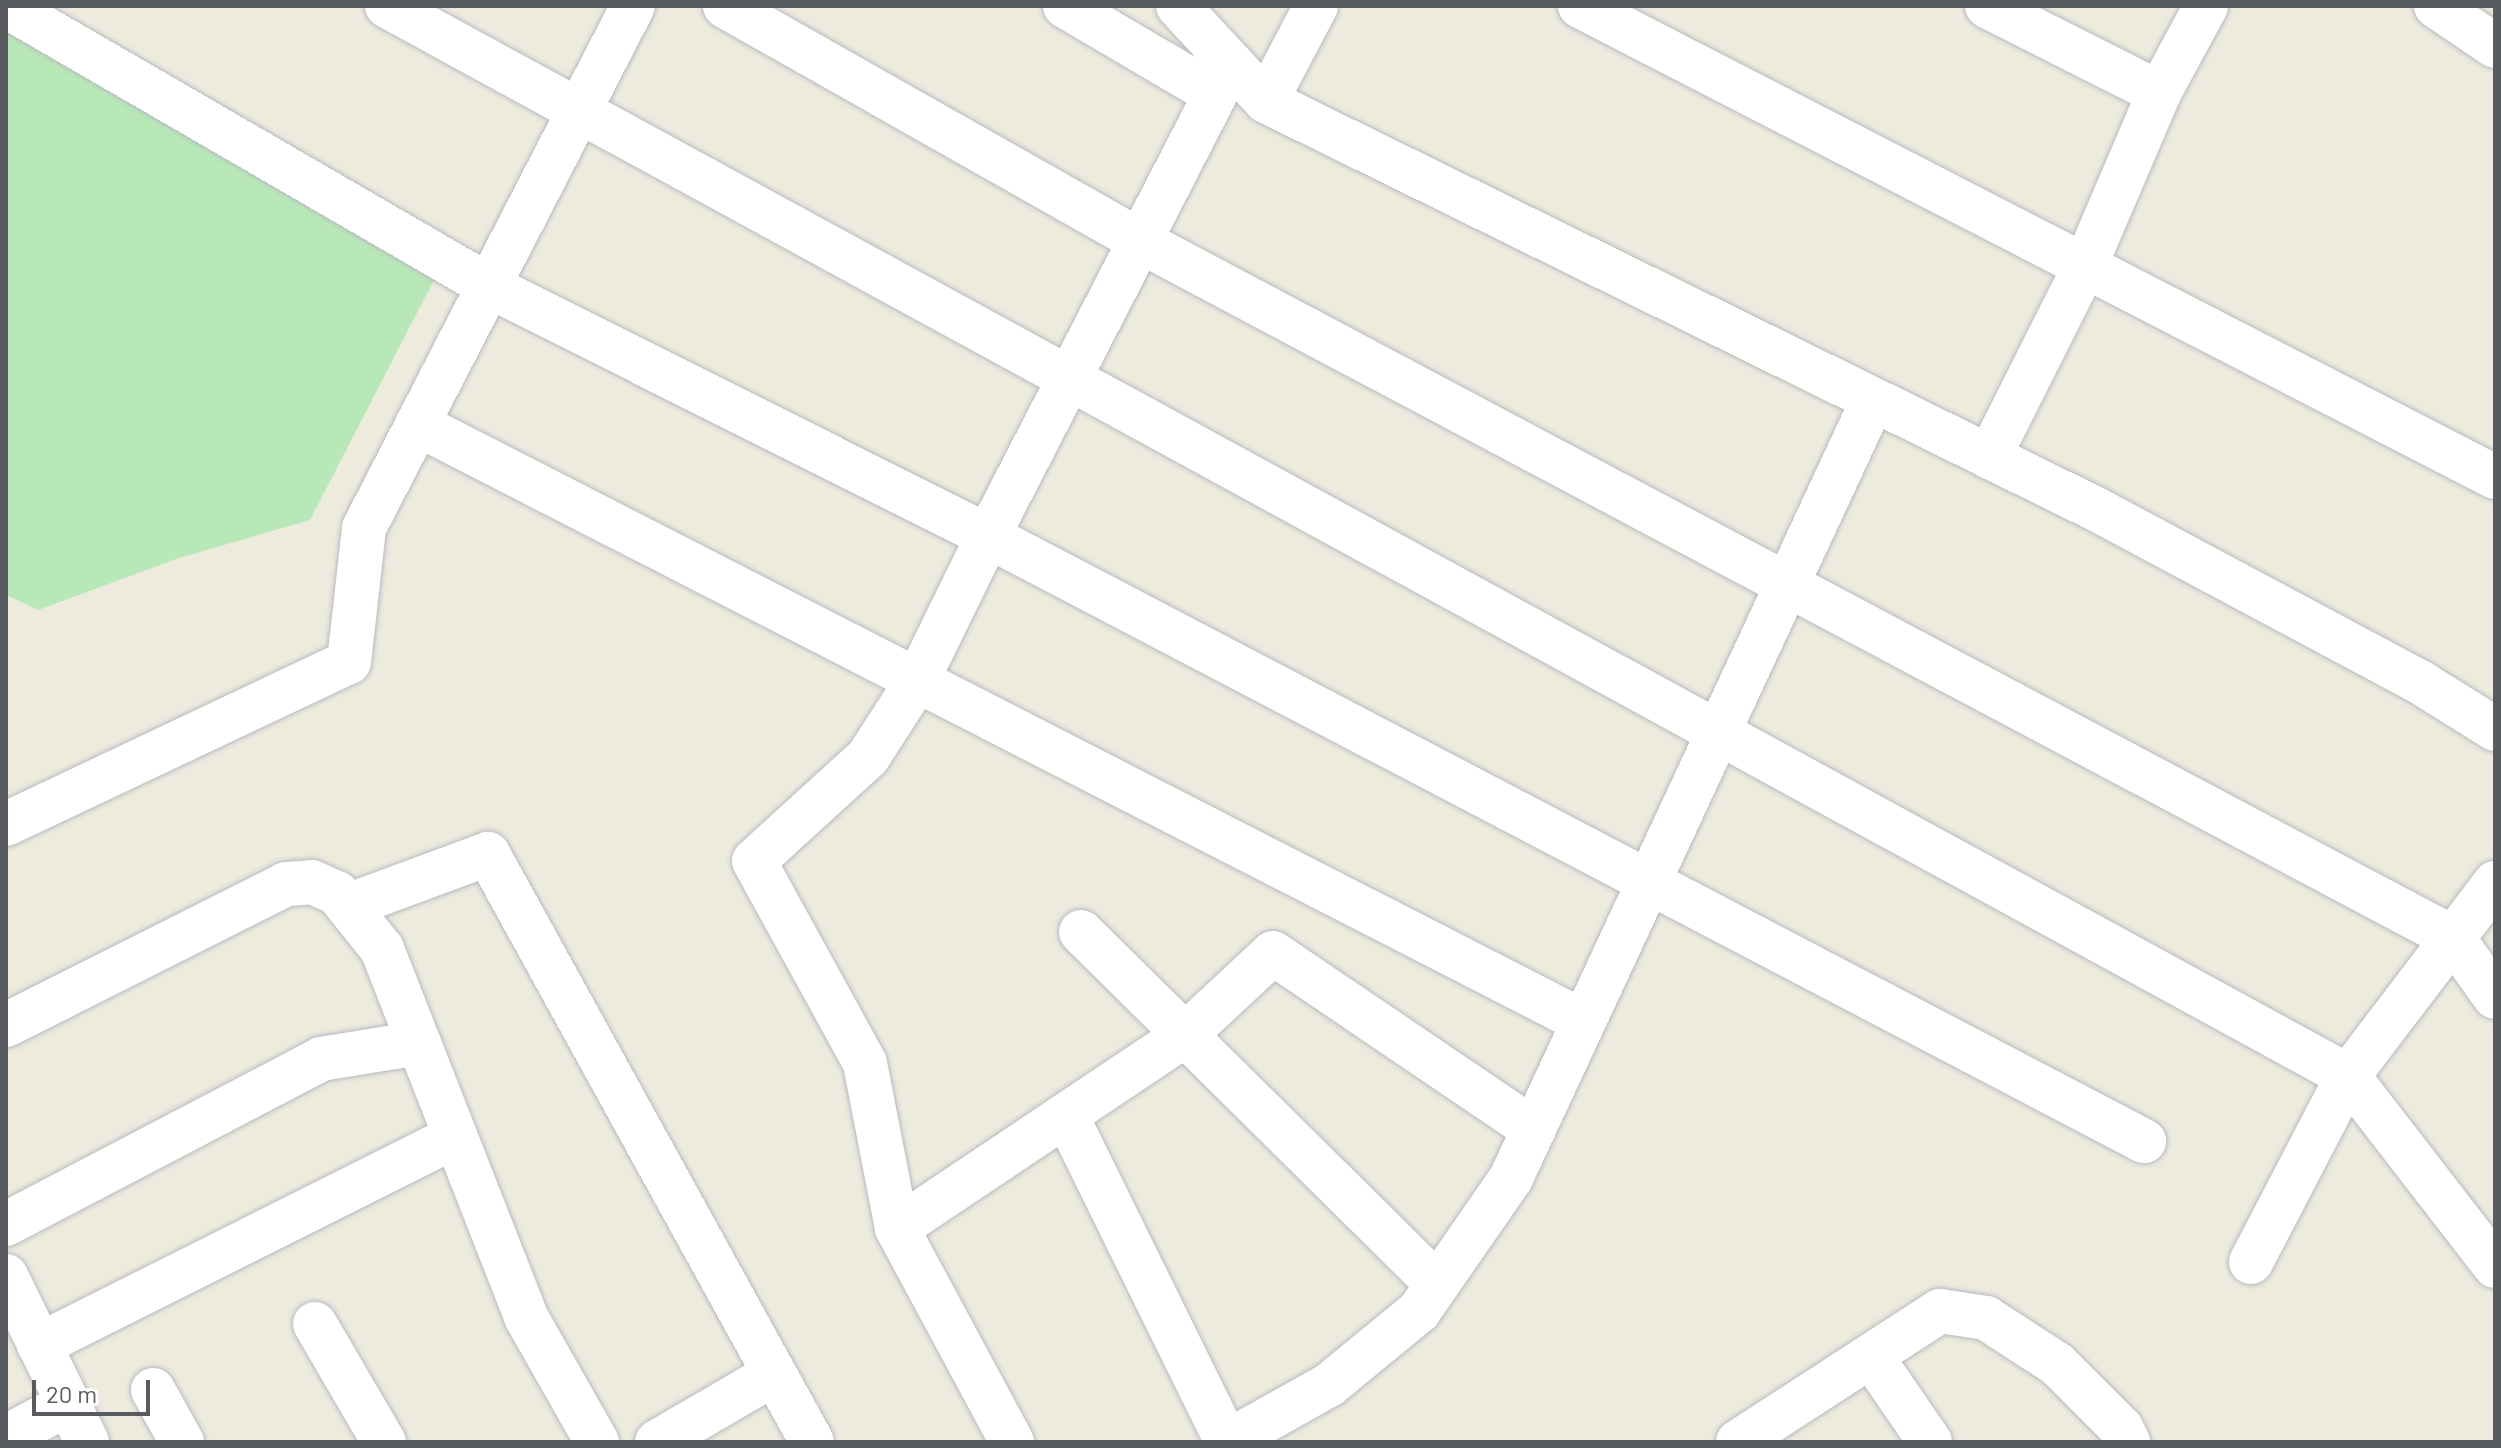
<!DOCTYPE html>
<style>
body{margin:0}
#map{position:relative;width:2501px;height:1448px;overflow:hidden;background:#edeade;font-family:Barlow,sans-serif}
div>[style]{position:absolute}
.green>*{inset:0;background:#b8e8b8}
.roads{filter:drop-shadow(0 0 2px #b7babf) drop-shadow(0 0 2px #b7babf)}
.minor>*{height:44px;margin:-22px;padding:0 22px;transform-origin:22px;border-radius:22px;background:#fff}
.tertiary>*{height:44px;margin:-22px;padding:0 22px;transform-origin:22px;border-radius:22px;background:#fff}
span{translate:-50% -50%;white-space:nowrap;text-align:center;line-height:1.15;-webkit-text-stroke:8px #fff;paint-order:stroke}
.frame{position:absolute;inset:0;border:8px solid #585c61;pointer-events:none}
.scale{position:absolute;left:32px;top:1380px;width:118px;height:36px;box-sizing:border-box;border:4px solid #585c61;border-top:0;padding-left:10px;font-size:24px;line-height:28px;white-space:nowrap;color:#585c61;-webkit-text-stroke:6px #fff;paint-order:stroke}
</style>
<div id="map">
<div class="green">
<div style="clip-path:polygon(6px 29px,435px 278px,310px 520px,179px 558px,38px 610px,6px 595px)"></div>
</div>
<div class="roads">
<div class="minor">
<div style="left:6px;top:6px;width:558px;rotate:30.1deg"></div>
<div style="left:489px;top:286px;width:558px;rotate:26.61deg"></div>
<div style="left:988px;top:536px;width:1305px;rotate:27.63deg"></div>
<div style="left:387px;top:6px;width:2234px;rotate:28.62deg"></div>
<div style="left:2348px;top:1076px;width:240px;rotate:52.3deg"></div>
<div style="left:725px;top:6px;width:477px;rotate:29.5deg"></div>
<div style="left:1140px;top:241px;width:1487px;rotate:27.96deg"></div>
<div style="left:2453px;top:938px;width:72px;rotate:54.6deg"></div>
<div style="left:1065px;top:6px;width:174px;rotate:30.4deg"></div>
<div style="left:1580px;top:6px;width:1029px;rotate:27.24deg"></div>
<div style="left:1987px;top:6px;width:193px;rotate:26.8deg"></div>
<div style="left:2436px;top:6px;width:71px;rotate:34.1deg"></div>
<div style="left:1266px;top:101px;width:107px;rotate:-62.2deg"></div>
<div style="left:417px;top:424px;width:1311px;rotate:27.13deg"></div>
<div style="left:1989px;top:457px;width:214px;rotate:-63.3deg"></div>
<div style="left:2085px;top:266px;width:188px;rotate:-66.8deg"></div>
<div style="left:2159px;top:93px;width:99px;rotate:-61.6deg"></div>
<div style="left:6px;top:824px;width:379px;rotate:-25.3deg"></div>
<div style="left:349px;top:662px;width:135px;rotate:-83.6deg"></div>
<div style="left:364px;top:528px;width:587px;rotate:-62.74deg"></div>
<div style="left:350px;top:905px;width:147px;rotate:-20.3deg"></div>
<div style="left:488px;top:854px;width:671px;rotate:61.14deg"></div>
<div style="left:1081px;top:932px;width:501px;rotate:44.68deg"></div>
<div style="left:6px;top:1025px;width:313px;rotate:-26.7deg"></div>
<div style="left:286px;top:884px;width:26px;rotate:-4deg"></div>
<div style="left:312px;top:882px;width:27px;rotate:24deg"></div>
<div style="left:337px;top:893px;width:72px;rotate:51.2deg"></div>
<div style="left:382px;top:949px;width:395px;rotate:68.6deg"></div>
<div style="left:526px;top:1317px;width:144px;rotate:60.4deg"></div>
<div style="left:1066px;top:1115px;width:364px;rotate:63.8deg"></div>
<div style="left:6px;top:1224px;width:356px;rotate:-27.6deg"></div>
<div style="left:321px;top:1059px;width:99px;rotate:-9.3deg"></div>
<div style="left:897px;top:1228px;width:347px;rotate:-33.8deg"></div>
<div style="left:1185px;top:1035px;width:120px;rotate:-43deg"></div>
<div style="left:1273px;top:953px;width:315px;rotate:34.1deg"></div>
<div style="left:2251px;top:1262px;width:210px;rotate:-62.5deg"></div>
<div style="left:2348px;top:1076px;width:243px;rotate:-52.7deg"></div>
<div style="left:6px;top:1276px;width:185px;rotate:64deg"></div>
<div style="left:315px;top:1324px;width:137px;rotate:59.7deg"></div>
<div style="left:39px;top:1345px;width:465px;rotate:-26.6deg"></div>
<div style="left:1871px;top:1356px;width:104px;rotate:55.5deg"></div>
<div style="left:153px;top:1390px;width:60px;rotate:60.9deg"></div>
<div style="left:6px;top:1437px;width:70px;rotate:-28deg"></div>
<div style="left:657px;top:1442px;width:135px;rotate:-30.2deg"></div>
<div style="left:1012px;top:1442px;width:243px;rotate:-118.3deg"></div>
<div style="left:897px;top:1228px;width:168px;rotate:-101deg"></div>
<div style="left:865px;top:1063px;width:230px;rotate:-118.8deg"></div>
<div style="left:754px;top:861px;width:154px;rotate:-42.4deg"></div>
<div style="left:868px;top:757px;width:90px;rotate:-57.2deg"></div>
<div style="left:917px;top:681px;width:161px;rotate:-63.9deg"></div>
<div style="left:988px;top:536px;width:531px;rotate:-62.76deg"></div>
<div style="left:1227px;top:1442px;width:117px;rotate:-29.2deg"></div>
<div style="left:1329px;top:1385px;width:117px;rotate:-39.4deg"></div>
<div style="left:1419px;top:1311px;width:162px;rotate:-55.3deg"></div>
<div style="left:1511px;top:1178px;width:858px;rotate:-65.05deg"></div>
<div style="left:1738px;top:1442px;width:241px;rotate:-33deg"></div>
<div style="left:1940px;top:1311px;width:47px;rotate:8.7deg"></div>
<div style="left:1986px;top:1318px;width:85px;rotate:32.9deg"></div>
<div style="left:2057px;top:1364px;width:91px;rotate:45deg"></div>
<div style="left:2121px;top:1428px;width:16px;rotate:63deg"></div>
</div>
<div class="tertiary">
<div style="left:1178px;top:6px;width:129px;rotate:47.2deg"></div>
<div style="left:1266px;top:101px;width:923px;rotate:26.18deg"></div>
<div style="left:2094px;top:508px;width:373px;rotate:28.1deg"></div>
<div style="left:2423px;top:684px;width:85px;rotate:32deg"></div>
</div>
</div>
<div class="frame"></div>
<div class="scale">20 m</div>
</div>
